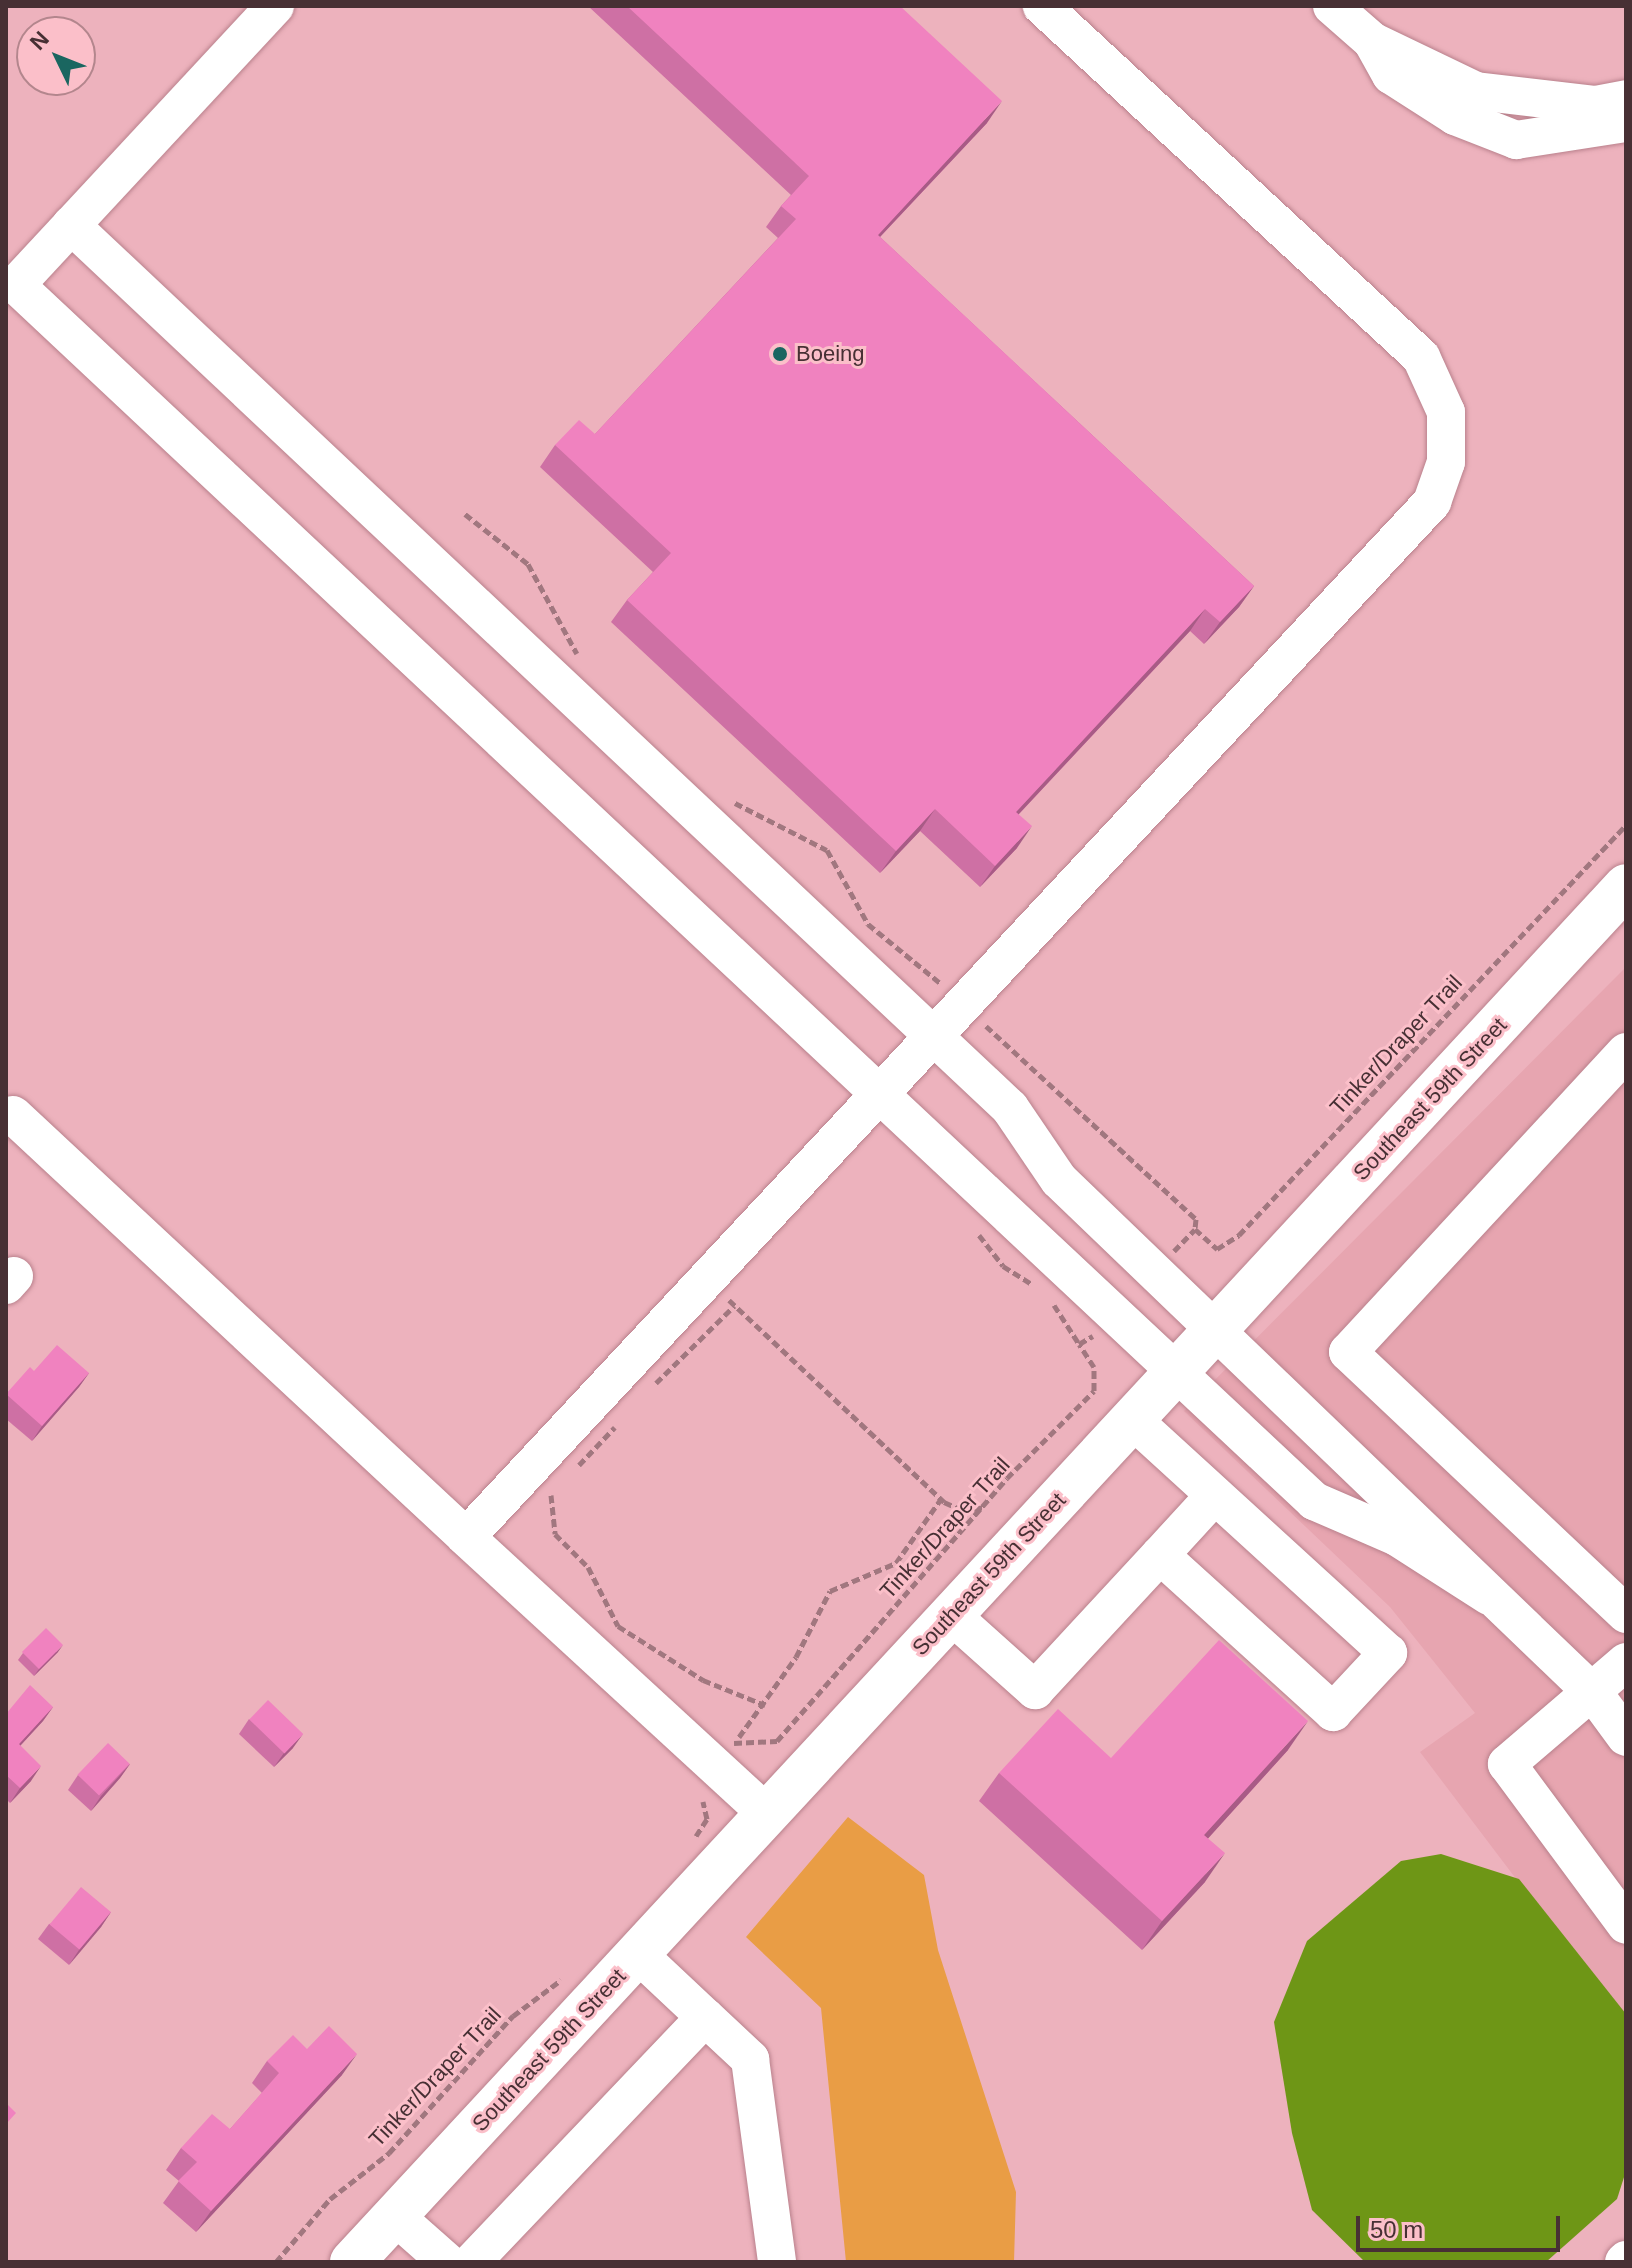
<!DOCTYPE html>
<style>
body{margin:0}
#map{position:relative;width:1632px;height:2268px;overflow:hidden;background:#edb2bd;font-family:Arial,sans-serif}
div>[style]{position:absolute}
.built>*{inset:0;background:#e7a5b0}
.green>*{inset:0;background:#e99d45}
.water>*{inset:0;background:#6e9616}
.path>*{height:5px;margin-top:-2.5px;transform-origin:0;background:repeating-linear-gradient(90deg,#a1777f 0 8px,transparent 0 12px)}
.roads{filter:drop-shadow(0 0 2px #b9818c) drop-shadow(0 0 2px #b9818c)}
.minor>*{height:38px;margin:-19px;padding:0 19px;transform-origin:19px;border-radius:19px;background:#fff}
.major>*{height:44px;margin:-22px;padding:0 22px;transform-origin:22px;border-radius:22px;background:#fff}
.wall>*{inset:0;background:#ce70a4}
.shaded-wall>*{inset:0;background:#a85b86}
.building>*{inset:0;background:#f082bf;transform-origin:0 0}
.dots>*{width:22px;height:22px;translate:-50% -50%;box-sizing:border-box;border:4px solid #fbbfc9;border-radius:50%}
span{translate:-50% -50%;white-space:nowrap;text-align:center;line-height:1.15;-webkit-text-stroke:6px #fbbfc9;paint-order:stroke}
.poi-label{font-size:22px;color:#473034}
.left{translate:0 -50%;text-align:left}
.street-label{font-size:22px;color:#473034}
.frame{position:absolute;inset:0;border:8px solid #473034;pointer-events:none}
.north{position:absolute;left:16px;top:16px;width:80px;height:80px;box-sizing:border-box;background:#fbbfc9;border:2px solid #b3868d;border-radius:50%;rotate:313deg;font-size:22px;font-weight:700;line-height:32px;text-align:center;color:#473034}
.north::after{content:'';display:block;margin:auto;width:28px;height:36px;background:#1a6660;clip-path:polygon(50% 0,100% 100%,50% 72%,0 100%)}
.scale{position:absolute;left:1356px;top:2216px;width:204px;height:36px;box-sizing:border-box;border:4px solid #473034;border-top:0;padding-left:10px;font-size:24px;line-height:28px;white-space:nowrap;color:#473034;-webkit-text-stroke:6px #fbbfc9;paint-order:stroke}
</style>
<div id="map">
<div class="built">
<div style="clip-path:polygon(1626px 967px,1626px 2024px,1420px 1752px,1475px 1713px,1390px 1607px,1184px 1411px)"></div>
</div>
<div class="green">
<div style="clip-path:polygon(848px 1817px,924px 1875px,938px 1950px,1016px 2192px,1014px 2262px,846px 2262px,821px 2008px,746px 1937px)"></div>
</div>
<div class="water">
<div style="clip-path:polygon(1441px 1854px,1519px 1879px,1626px 2014px,1626px 2171px,1617px 2199px,1546px 2262px,1365px 2262px,1312px 2210px,1292px 2133px,1274px 2022px,1307px 1941px,1401px 1861px)"></div>
</div>
<div class="path">
<div style="left:465px;top:514px;width:80px;rotate:38.4deg"></div>
<div style="left:528px;top:564px;width:102px;rotate:61.4deg"></div>
<div style="left:735px;top:803px;width:103px;rotate:27.1deg"></div>
<div style="left:827px;top:850px;width:85px;rotate:61deg"></div>
<div style="left:868px;top:924px;width:93px;rotate:39.3deg"></div>
<div style="left:986px;top:1026px;width:285px;rotate:42.6deg"></div>
<div style="left:1196px;top:1219px;width:10px;rotate:96deg"></div>
<div style="left:979px;top:1235px;width:39px;rotate:52deg"></div>
<div style="left:1003px;top:1266px;width:34px;rotate:32deg"></div>
<div style="left:1174px;top:1251px;width:30px;rotate:-46deg"></div>
<div style="left:1195px;top:1229px;width:30px;rotate:42deg"></div>
<div style="left:1217px;top:1249px;width:26px;rotate:-32deg"></div>
<div style="left:1239px;top:1235px;width:564px;rotate:-46.65deg"></div>
<div style="left:729px;top:1300px;width:295px;rotate:43.2deg"></div>
<div style="left:944px;top:1502px;width:20px;rotate:24deg"></div>
<div style="left:962px;top:1510px;width:23px;rotate:-7deg"></div>
<div style="left:1054px;top:1305px;width:46px;rotate:57.3deg"></div>
<div style="left:656px;top:1383px;width:110px;rotate:-44.6deg"></div>
<div style="left:579px;top:1465px;width:52px;rotate:-46.5deg"></div>
<div style="left:551px;top:1495px;width:39px;rotate:84deg"></div>
<div style="left:555px;top:1534px;width:47px;rotate:45deg"></div>
<div style="left:588px;top:1567px;width:66px;rotate:63deg"></div>
<div style="left:618px;top:1626px;width:101px;rotate:32.4deg"></div>
<div style="left:703px;top:1680px;width:67px;rotate:22deg"></div>
<div style="left:739px;top:1737px;width:98px;rotate:-54.5deg"></div>
<div style="left:796px;top:1657px;width:74px;rotate:-62.7deg"></div>
<div style="left:830px;top:1591px;width:72px;rotate:-23deg"></div>
<div style="left:896px;top:1563px;width:78px;rotate:-54.9deg"></div>
<div style="left:734px;top:1743px;width:43px;rotate:-2.7deg"></div>
<div style="left:777px;top:1741px;width:349px;rotate:-48.8deg"></div>
<div style="left:1007px;top:1478px;width:123px;rotate:-45deg"></div>
<div style="left:1094px;top:1391px;width:24px;rotate:-90deg"></div>
<div style="left:1094px;top:1367px;width:27px;rotate:-123deg"></div>
<div style="left:1079px;top:1344px;width:16px;rotate:-30deg"></div>
<div style="left:696px;top:1836px;width:20px;rotate:-57deg"></div>
<div style="left:707px;top:1819px;width:18px;rotate:-103deg"></div>
<div style="left:276px;top:2262px;width:83px;rotate:-49.4deg"></div>
<div style="left:330px;top:2199px;width:75px;rotate:-37.9deg"></div>
<div style="left:389px;top:2153px;width:185px;rotate:-47.9deg"></div>
<div style="left:513px;top:2016px;width:60px;rotate:-36.9deg"></div>
</div>
<div class="roads">
<div class="minor">
<div style="left:275px;top:6px;width:381px;rotate:132.9deg"></div>
<div style="left:16px;top:285px;width:1779px;rotate:43.13deg"></div>
<div style="left:1314px;top:1501px;width:90px;rotate:23.4deg"></div>
<div style="left:1397px;top:1537px;width:109px;rotate:32.7deg"></div>
<div style="left:1332px;top:6px;width:53px;rotate:41.2deg"></div>
<div style="left:1372px;top:41px;width:115px;rotate:25.7deg"></div>
<div style="left:1476px;top:91px;width:121px;rotate:6.7deg"></div>
<div style="left:1596px;top:105px;width:31px;rotate:-11deg"></div>
<div style="left:1372px;top:41px;width:39px;rotate:61deg"></div>
<div style="left:1391px;top:75px;width:76px;rotate:32.6deg"></div>
<div style="left:1455px;top:116px;width:66px;rotate:21.5deg"></div>
<div style="left:1516px;top:140px;width:111px;rotate:-8.8deg"></div>
<div style="left:71px;top:225px;width:1289px;rotate:43.24deg"></div>
<div style="left:1010px;top:1108px;width:87px;rotate:55.8deg"></div>
<div style="left:1059px;top:1180px;width:743px;rotate:43.86deg"></div>
<div style="left:1595px;top:1695px;width:52px;rotate:53.6deg"></div>
<div style="left:1626px;top:1052px;width:409px;rotate:132.8deg"></div>
<div style="left:1348px;top:1352px;width:382px;rotate:43.3deg"></div>
<div style="left:13px;top:1115px;width:619px;rotate:42.97deg"></div>
<div style="left:6px;top:1285px;width:12px;rotate:-48deg"></div>
<div style="left:1160px;top:1555px;width:81px;rotate:-47.5deg"></div>
<div style="left:951px;top:1615px;width:113px;rotate:41.8deg"></div>
<div style="left:1035px;top:1690px;width:184px;rotate:-47.2deg"></div>
<div style="left:1160px;top:1555px;width:234px;rotate:42.2deg"></div>
<div style="left:1333px;top:1712px;width:81px;rotate:-47deg"></div>
<div style="left:1388px;top:1653px;width:345px;rotate:-137.6deg"></div>
<div style="left:1626px;top:1662px;width:157px;rotate:139.4deg"></div>
<div style="left:1507px;top:1764px;width:200px;rotate:53.5deg"></div>
<div style="left:767px;top:1814px;width:409px;rotate:-137.4deg"></div>
<div style="left:466px;top:1537px;width:1416px;rotate:-46.97deg"></div>
<div style="left:1432px;top:502px;width:42px;rotate:-70.7deg"></div>
<div style="left:1446px;top:462px;width:50px;rotate:-90deg"></div>
<div style="left:1446px;top:412px;width:60px;rotate:-114.4deg"></div>
<div style="left:1421px;top:357px;width:517px;rotate:-137.2deg"></div>
<div style="left:705px;top:2017px;width:62px;rotate:43deg"></div>
<div style="left:750px;top:2059px;width:205px;rotate:82.4deg"></div>
<div style="left:395px;top:2216px;width:69px;rotate:41.5deg"></div>
<div style="left:472px;top:2262px;width:338px;rotate:-46.4deg"></div>
<div style="left:705px;top:2017px;width:92px;rotate:-136.8deg"></div>
<div style="left:1624px;top:2262px;width:3px;rotate:-45deg"></div>
</div>
<div class="major">
<div style="left:352px;top:2262px;width:1875px;rotate:-47.2deg"></div>
</div>
</div>
<div class="wall">
<div style="clip-path:polygon(588px 6px,900px 6px,987px 123px,880px 237px,1254px 586px,1239px 607px,1204px 644px,1190px 631px,1019px 814px,1017px 848px,980px 887px,920px 831px,880px 873px,611px 622px,627px 600px,653px 572px,540px 467px,555px 445px,595px 434px,778px 238px,766px 227px,781px 206px,791px 195px)"></div>
<div style="clip-path:polygon(34px 1371px,89px 1373px,79px 1387px,32px 1441px,6px 1419px,6px 1394px)"></div>
<div style="clip-path:polygon(58px 1652px,34px 1676px,18px 1660px,23px 1653px)"></div>
<div style="clip-path:polygon(53px 1707px,43px 1721px,20px 1746px,31px 1781px,10px 1803px,6px 1799px,6px 1714px)"></div>
<div style="clip-path:polygon(249px 1719px,293px 1748px,274px 1767px,239px 1734px)"></div>
<div style="clip-path:polygon(1288px 1750px,1208px 1838px,1205px 1882px,1142px 1950px,979px 1801px,999px 1773px)"></div>
<div style="clip-path:polygon(130px 1764px,120px 1778px,91px 1811px,68px 1790px,78px 1775px)"></div>
<div style="clip-path:polygon(111px 1912px,101px 1927px,69px 1965px,38px 1939px,49px 1924px)"></div>
<div style="clip-path:polygon(307px 2049px,342px 2075px,196px 2232px,163px 2203px,179px 2181px,166px 2170px,181px 2148px,230px 2129px,262px 2093px,252px 2083px,267px 2061px)"></div>
</div>
<div class="shaded-wall">
<div style="clip-path:polygon(1002px 101px,987px 123px,862px 256px,878px 235px)"></div>
<div style="clip-path:polygon(1254px 586px,1239px 607px,1204px 644px,1220px 622px)"></div>
<div style="clip-path:polygon(1205px 609px,1190px 631px,1001px 833px,1016px 812px)"></div>
<div style="clip-path:polygon(935px 809px,920px 831px,880px 873px,896px 851px)"></div>
<div style="clip-path:polygon(1032px 826px,1017px 848px,980px 887px,995px 866px)"></div>
<div style="clip-path:polygon(89px 1373px,79px 1387px,32px 1441px,42px 1426px)"></div>
<div style="clip-path:polygon(63px 1645px,58px 1652px,34px 1676px,39px 1669px)"></div>
<div style="clip-path:polygon(53px 1707px,43px 1721px,8px 1759px,19px 1744px)"></div>
<div style="clip-path:polygon(1308px 1721px,1288px 1750px,1185px 1864px,1204px 1835px)"></div>
<div style="clip-path:polygon(303px 1734px,293px 1748px,274px 1767px,284px 1753px)"></div>
<div style="clip-path:polygon(130px 1764px,120px 1778px,91px 1811px,101px 1796px)"></div>
<div style="clip-path:polygon(41px 1766px,31px 1781px,10px 1803px,20px 1788px)"></div>
<div style="clip-path:polygon(1225px 1853px,1205px 1882px,1142px 1950px,1162px 1921px)"></div>
<div style="clip-path:polygon(111px 1912px,101px 1927px,69px 1965px,79px 1950px)"></div>
<div style="clip-path:polygon(357px 2054px,342px 2075px,196px 2232px,211px 2211px)"></div>
</div>
<div class="building">
<div style="clip-path:polygon(627px 6px,900px 6px,1002px 101px,878px 235px,1254px 586px,1220px 622px,1205px 609px,1016px 812px,1032px 826px,995px 866px,935px 809px,896px 851px,627px 600px,671px 553px,555px 445px,579px 420px,595px 434px,796px 219px,781px 206px,809px 176px)"></div>
<div style="clip-path:polygon(57px 1345px,89px 1373px,42px 1426px,6px 1394px,30px 1367px,34px 1371px)"></div>
<div style="left:46px;top:1628px;width:24px;height:34px;rotate:45deg"></div>
<div style="clip-path:polygon(1219px 1640px,1308px 1721px,1204px 1835px,1225px 1853px,1162px 1921px,999px 1773px,1058px 1709px,1111px 1758px)"></div>
<div style="clip-path:polygon(30px 1685px,53px 1707px,19px 1744px,41px 1766px,20px 1788px,6px 1775px,6px 1714px)"></div>
<div style="left:268px;top:1700px;width:49px;height:27px;rotate:44deg"></div>
<div style="left:108px;top:1743px;width:30px;height:44px;rotate:44deg"></div>
<div style="left:81px;top:1887px;width:39px;height:49px;rotate:40deg"></div>
<div style="clip-path:polygon(329px 2026px,357px 2054px,211px 2211px,178px 2181px,197px 2162px,181px 2148px,212px 2114px,230px 2129px,279px 2073px,267px 2061px,293px 2035px,307px 2049px)"></div>
<div style="clip-path:polygon(6px 2103px,16px 2113px,6px 2124px)"></div>
</div>
<div class="dots">
<div style="left:780px;top:354px;background:#1a6660"></div>
</div>
<div class="poi-label">
<span class="left" style="left:796px;top:354px">Boeing</span>
</div>
<div class="street-label">
<span style="left:1396px;top:1045px;rotate:-47deg">Tinker/Draper Trail</span>
<span style="left:1430px;top:1099px;rotate:-47deg">Southeast 59th Street</span>
<span style="left:945px;top:1528px;rotate:-48deg">Tinker/Draper Trail</span>
<span style="left:989px;top:1574px;rotate:-47deg">Southeast 59th Street</span>
<span style="left:549px;top:2050px;rotate:-47deg">Southeast 59th Street</span>
<span style="left:435px;top:2077px;rotate:-47deg">Tinker/Draper Trail</span>
</div>
<div class="frame"></div>
<div class="north">N</div>
<div class="scale">50 m</div>
</div>
